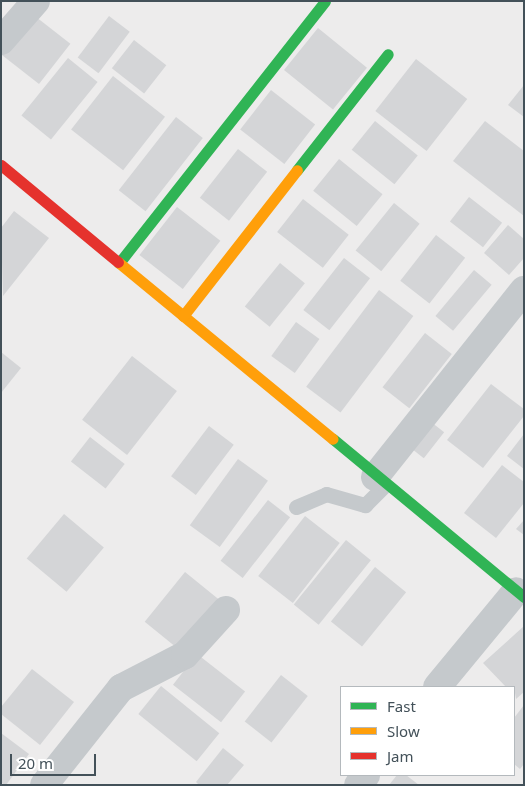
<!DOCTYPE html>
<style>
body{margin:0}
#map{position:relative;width:525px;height:786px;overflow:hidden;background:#edecec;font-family:"Noto Sans",sans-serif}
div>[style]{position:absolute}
.building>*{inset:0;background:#d4d5d7;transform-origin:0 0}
.lane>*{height:15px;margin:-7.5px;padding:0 7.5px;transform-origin:7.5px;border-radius:7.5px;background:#c5c9cc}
.street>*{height:28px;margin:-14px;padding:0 14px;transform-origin:14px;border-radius:14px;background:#c5c9cc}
.fast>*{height:11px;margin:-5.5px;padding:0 5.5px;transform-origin:5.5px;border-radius:5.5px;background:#30b455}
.slow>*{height:11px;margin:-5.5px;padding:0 5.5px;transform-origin:5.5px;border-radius:5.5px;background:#ff9f0a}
.jam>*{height:11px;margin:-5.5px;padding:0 5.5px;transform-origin:5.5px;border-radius:5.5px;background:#e5322d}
span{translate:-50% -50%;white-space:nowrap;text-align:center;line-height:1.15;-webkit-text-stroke:4px #fff;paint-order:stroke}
.frame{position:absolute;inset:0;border:2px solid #435159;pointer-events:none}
.legend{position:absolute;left:340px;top:686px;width:175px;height:90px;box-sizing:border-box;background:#fff;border:1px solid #b4b9bd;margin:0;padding:6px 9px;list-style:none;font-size:15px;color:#435159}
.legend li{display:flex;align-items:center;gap:10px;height:25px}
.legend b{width:25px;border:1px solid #b4b9bd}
.scale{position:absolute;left:10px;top:754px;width:86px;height:22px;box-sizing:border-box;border:2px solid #435159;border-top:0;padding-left:6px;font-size:15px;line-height:18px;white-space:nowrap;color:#435159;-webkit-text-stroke:4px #fff;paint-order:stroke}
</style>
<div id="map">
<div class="building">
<div style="left:31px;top:13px;width:50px;height:51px;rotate:38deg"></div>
<div style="left:109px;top:16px;width:26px;height:52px;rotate:37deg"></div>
<div style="left:318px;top:28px;width:63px;height:54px;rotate:39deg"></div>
<div style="left:134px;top:40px;width:41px;height:36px;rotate:38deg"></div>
<div style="left:68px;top:58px;width:38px;height:74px;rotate:39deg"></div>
<div style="left:416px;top:59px;width:65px;height:66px;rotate:38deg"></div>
<div style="left:113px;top:76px;width:66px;height:68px;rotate:38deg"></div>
<div style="clip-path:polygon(524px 85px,524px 117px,508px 105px)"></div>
<div style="left:271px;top:90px;width:56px;height:50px;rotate:38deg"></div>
<div style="left:176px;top:117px;width:34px;height:93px;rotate:38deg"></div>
<div style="left:375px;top:121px;width:55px;height:37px;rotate:39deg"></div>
<div style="clip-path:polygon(485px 121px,524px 151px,524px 216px,453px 161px)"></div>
<div style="left:238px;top:149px;width:37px;height:62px;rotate:38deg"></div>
<div style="left:339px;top:159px;width:56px;height:41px;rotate:39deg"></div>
<div style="left:469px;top:197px;width:42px;height:31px;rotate:38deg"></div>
<div style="left:303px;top:199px;width:58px;height:42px;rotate:38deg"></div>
<div style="left:394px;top:203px;width:33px;height:61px;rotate:39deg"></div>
<div style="left:177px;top:207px;width:55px;height:61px;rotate:38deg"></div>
<div style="clip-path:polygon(14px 211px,49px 238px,3px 296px,1px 228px)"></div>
<div style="clip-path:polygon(508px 225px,524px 239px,524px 258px,509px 275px,484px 253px)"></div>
<div style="left:436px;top:235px;width:37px;height:58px;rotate:38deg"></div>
<div style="left:344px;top:258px;width:33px;height:66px;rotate:38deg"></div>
<div style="left:280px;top:263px;width:32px;height:56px;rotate:39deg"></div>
<div style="left:474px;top:270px;width:23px;height:60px;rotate:40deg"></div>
<div style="left:379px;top:290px;width:43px;height:121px;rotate:37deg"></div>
<div style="left:296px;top:322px;width:29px;height:42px;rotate:36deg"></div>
<div style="left:425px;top:333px;width:34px;height:69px;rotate:38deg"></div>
<div style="clip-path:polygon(1px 352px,21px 368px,1px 393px)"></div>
<div style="left:132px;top:356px;width:57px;height:81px;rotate:38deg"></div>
<div style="clip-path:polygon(491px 384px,524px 409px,524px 416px,483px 468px,447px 440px)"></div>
<div style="left:426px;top:418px;width:23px;height:33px;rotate:38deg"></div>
<div style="left:209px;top:426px;width:31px;height:63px;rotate:37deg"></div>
<div style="clip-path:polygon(524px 434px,524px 469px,507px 456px)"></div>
<div style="left:90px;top:437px;width:44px;height:31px;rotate:38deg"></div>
<div style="left:238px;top:459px;width:37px;height:82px;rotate:36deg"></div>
<div style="clip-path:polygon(502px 465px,524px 482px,524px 503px,496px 538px,464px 513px)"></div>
<div style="left:268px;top:500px;width:28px;height:77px;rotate:38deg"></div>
<div style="left:64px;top:514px;width:52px;height:58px;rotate:40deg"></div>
<div style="left:305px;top:516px;width:44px;height:76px;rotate:38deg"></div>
<div style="clip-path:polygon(524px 520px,524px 535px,516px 529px)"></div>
<div style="left:346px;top:540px;width:32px;height:83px;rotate:39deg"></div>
<div style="left:375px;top:567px;width:40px;height:70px;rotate:39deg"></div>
<div style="left:185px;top:572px;width:44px;height:64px;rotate:39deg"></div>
<div style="clip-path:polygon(524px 626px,524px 692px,516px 699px,514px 687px,506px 687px,483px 663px)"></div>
<div style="left:197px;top:654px;width:61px;height:39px;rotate:38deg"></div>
<div style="clip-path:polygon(32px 669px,74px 702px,40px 745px,1px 714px,1px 707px)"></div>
<div style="left:281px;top:675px;width:34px;height:59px;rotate:38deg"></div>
<div style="left:161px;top:686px;width:75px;height:36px;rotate:39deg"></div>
<div style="clip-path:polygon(524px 705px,524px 764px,520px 769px,514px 764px,514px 718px)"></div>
<div style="clip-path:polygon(1px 733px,29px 754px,6px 785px,1px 783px)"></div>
<div style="clip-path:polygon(223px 748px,244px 765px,227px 785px,199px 785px,196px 782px)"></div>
<div style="clip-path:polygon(397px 775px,406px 775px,419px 785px,389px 785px)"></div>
</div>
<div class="lane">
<div style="left:296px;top:507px;width:33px;rotate:-23deg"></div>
<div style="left:326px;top:494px;width:41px;rotate:15.8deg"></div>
<div style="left:365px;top:505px;width:28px;rotate:-45deg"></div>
</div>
<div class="street">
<div style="left:1px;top:41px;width:53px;rotate:-48.8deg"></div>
<div style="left:375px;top:477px;width:239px;rotate:-51.5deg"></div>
<div style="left:437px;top:687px;width:124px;rotate:-50.5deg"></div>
<div style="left:44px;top:785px;width:124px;rotate:-51.6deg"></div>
<div style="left:121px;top:688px;width:72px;rotate:-27.3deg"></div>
<div style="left:185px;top:655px;width:61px;rotate:-47.7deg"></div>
<div style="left:358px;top:785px;width:13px;rotate:-51deg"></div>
</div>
<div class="fast">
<div style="left:297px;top:170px;width:147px;rotate:-51.9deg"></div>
<div style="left:119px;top:263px;width:333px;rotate:-51.8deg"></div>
<div style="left:333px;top:439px;width:248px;rotate:39.6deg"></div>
</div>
<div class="slow">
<div style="left:118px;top:262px;width:278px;rotate:39.5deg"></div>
<div style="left:183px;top:316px;width:185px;rotate:-52deg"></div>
</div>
<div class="jam">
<div style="left:1px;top:165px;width:152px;rotate:39.7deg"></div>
</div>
<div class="frame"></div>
<ul class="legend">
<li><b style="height:6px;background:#30b455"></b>Fast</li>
<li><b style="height:6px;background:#ff9f0a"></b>Slow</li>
<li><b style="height:6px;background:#e5322d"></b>Jam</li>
</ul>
<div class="scale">20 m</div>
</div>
